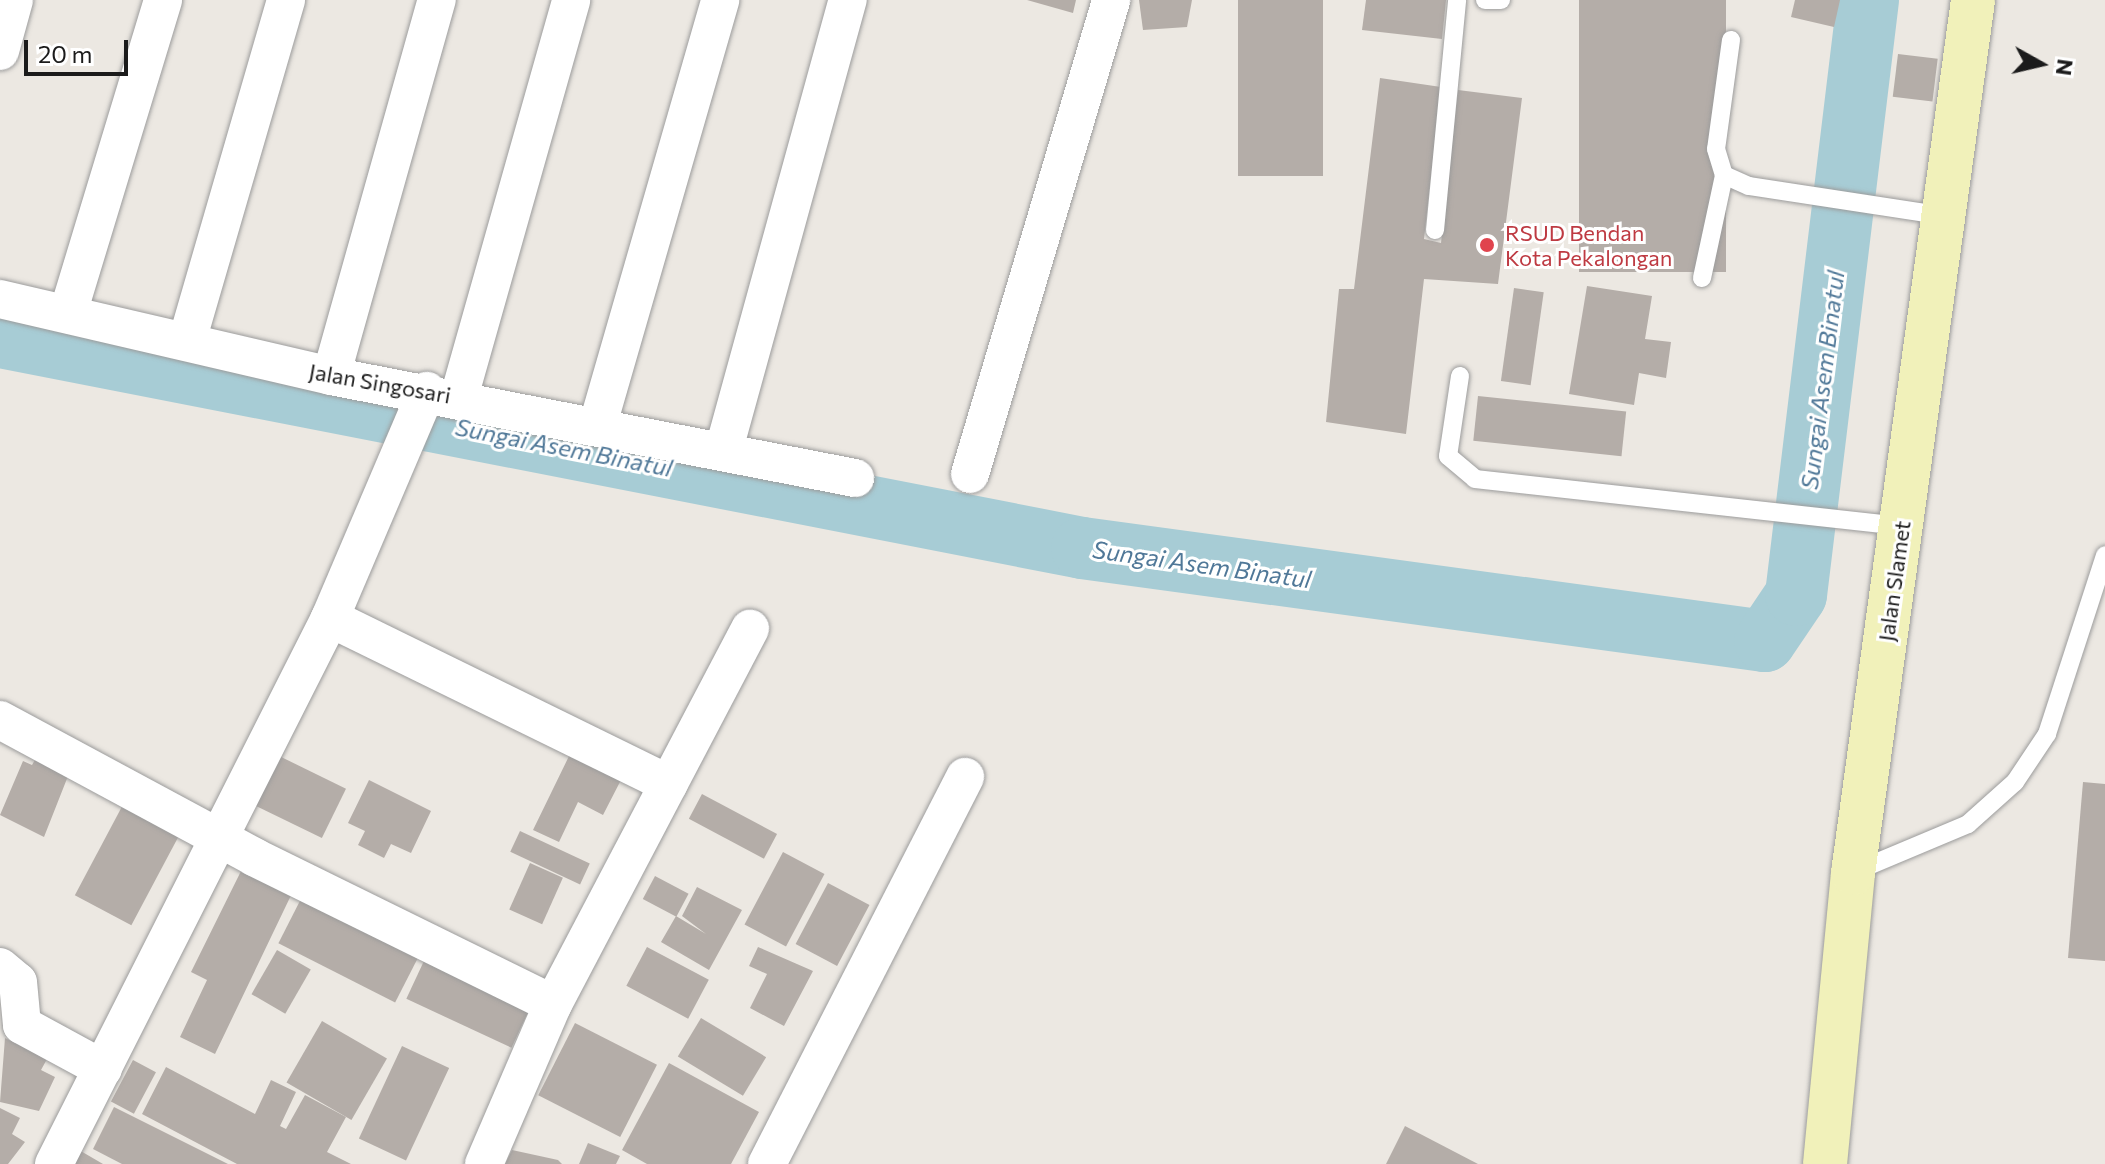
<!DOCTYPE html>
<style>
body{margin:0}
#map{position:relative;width:2105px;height:1164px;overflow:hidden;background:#ece8e2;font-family:Commissioner,sans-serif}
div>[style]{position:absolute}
.river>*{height:62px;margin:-31px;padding:0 31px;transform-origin:31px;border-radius:31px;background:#a7ccd5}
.building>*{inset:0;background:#b4ada8;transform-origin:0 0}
.roads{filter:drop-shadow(0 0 2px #9c9c9c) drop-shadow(0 0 2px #9c9c9c)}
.lane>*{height:18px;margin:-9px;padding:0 9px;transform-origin:9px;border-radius:9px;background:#fff}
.street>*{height:38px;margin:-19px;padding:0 19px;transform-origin:19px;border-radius:19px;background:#fff}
.secondary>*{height:44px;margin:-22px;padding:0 22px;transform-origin:22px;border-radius:22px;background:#f1f1ba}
.dots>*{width:22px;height:22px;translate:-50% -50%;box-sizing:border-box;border:4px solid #fff;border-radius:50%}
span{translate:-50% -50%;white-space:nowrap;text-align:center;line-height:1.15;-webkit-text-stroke:6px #fff;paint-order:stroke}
.health-label{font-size:22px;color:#be3a42}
.left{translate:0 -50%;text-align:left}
.street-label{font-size:22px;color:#1b1b1b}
.water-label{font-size:24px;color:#507898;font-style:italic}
.north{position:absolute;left:2001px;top:24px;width:80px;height:80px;-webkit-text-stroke:6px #fff;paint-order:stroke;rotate:98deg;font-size:22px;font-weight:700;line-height:32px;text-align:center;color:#1b1b1b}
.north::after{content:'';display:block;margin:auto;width:28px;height:36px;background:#1b1b1b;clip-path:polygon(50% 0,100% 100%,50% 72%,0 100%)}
.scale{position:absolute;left:24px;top:40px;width:104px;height:36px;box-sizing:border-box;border:4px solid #1b1b1b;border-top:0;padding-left:10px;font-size:24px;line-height:28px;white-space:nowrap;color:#1b1b1b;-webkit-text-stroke:6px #fff;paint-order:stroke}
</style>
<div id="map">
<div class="river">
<div style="left:0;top:337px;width:1102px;rotate:11.03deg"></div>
<div style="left:1082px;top:548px;width:689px;rotate:7.75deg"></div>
<div style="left:1765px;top:641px;width:55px;rotate:-56deg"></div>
<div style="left:1796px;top:595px;width:599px;rotate:-83.1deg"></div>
</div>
<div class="building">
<div style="clip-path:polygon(1027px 0,1076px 0,1073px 13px)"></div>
<div style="clip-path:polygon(1139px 0,1192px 0,1187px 27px,1143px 30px)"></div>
<div style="left:1238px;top:0;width:85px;height:176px"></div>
<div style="clip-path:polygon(1366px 0,1446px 0,1442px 39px,1362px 30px)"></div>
<div style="left:1579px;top:0;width:147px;height:272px"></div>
<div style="clip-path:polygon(1795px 0,1840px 0,1834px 27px,1791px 17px)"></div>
<div style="left:1898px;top:54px;width:40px;height:43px;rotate:7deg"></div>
<div style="clip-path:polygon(1380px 78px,1441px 87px,1424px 239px,1441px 243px,1458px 90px,1522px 98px,1498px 284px,1424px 279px,1406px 434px,1326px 422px,1339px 289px,1354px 289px)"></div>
<div style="clip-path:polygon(1587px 286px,1652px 296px,1645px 339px,1671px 342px,1666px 378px,1639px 373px,1634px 405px,1569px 394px)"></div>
<div style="left:1514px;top:288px;width:30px;height:94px;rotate:8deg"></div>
<div style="left:1478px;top:396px;width:149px;height:45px;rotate:6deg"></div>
<div style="clip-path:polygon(571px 752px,622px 778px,603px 815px,578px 802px,559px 842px,533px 830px)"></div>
<div style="clip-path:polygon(39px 753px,70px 771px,44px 837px,0 815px,23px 761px,32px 765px)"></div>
<div style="left:275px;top:754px;width:79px;height:55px;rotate:26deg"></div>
<div style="clip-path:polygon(369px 780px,431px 811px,411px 853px,391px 844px,384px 858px,358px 845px,365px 831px,348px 823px)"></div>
<div style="clip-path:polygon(2083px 782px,2105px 784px,2105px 961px,2068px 958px)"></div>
<div style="left:702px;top:794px;width:85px;height:28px;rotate:28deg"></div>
<div style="left:126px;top:799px;width:64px;height:109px;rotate:28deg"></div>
<div style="left:520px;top:831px;width:77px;height:23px;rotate:25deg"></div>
<div style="left:783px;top:852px;width:47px;height:82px;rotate:28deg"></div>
<div style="clip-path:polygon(246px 861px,295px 887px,215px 1054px,180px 1037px,207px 980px,191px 972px)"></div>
<div style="left:530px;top:863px;width:36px;height:51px;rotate:24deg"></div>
<div style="left:655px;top:876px;width:38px;height:26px;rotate:28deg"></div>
<div style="left:828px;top:883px;width:47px;height:69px;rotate:28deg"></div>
<div style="left:307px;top:887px;width:131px;height:63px;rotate:27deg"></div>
<div style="clip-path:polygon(697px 887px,742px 910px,709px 970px,661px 942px,676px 916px,706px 934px,682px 916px)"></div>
<div style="left:647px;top:947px;width:70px;height:44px;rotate:28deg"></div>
<div style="clip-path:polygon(758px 947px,813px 971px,784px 1026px,750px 1008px,767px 974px,749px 966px)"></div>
<div style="left:430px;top:948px;width:116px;height:56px;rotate:25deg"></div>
<div style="left:277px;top:950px;width:39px;height:51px;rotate:30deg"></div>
<div style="left:701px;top:1018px;width:76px;height:45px;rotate:31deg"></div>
<div style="left:322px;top:1021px;width:75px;height:71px;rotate:30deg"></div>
<div style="left:575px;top:1023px;width:92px;height:81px;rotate:27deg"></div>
<div style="clip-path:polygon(5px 1038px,47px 1059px,41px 1070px,55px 1077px,39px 1111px,0 1102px)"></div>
<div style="left:402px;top:1046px;width:52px;height:102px;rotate:25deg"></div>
<div style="left:133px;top:1060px;width:26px;height:47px;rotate:28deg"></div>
<div style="clip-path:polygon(669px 1063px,759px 1112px,731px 1164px,647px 1164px,622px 1150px)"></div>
<div style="clip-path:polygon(166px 1067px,255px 1114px,271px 1080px,296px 1092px,280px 1126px,286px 1129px,305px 1095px,346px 1117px,327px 1152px,351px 1164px,237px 1164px,142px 1114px)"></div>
<div style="clip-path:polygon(114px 1107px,228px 1164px,122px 1164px,93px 1149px)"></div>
<div style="clip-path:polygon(0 1108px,20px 1118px,12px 1134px,25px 1142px,8px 1164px,0 1164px)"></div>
<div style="clip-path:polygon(1405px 1126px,1478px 1164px,1386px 1164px)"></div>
<div style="clip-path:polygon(588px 1143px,620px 1156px,616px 1164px,579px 1164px)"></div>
<div style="clip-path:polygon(79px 1150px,103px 1164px,71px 1164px)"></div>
<div style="clip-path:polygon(512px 1150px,558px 1160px,562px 1164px,505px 1164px)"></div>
</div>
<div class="roads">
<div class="lane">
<div style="left:1485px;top:0;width:16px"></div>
<div style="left:1731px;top:40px;width:110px;rotate:97.8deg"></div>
<div style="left:1716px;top:149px;width:27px;rotate:73deg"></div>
<div style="left:1724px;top:175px;width:27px;rotate:24deg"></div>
<div style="left:1749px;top:186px;width:192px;rotate:8.7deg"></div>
<div style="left:1435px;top:230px;width:231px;rotate:-84.5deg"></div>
<div style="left:1702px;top:278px;width:105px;rotate:-77.9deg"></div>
<div style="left:1460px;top:376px;width:81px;rotate:98.5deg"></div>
<div style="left:1448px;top:456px;width:35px;rotate:40deg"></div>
<div style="left:1475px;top:479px;width:428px;rotate:6.3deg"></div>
<div style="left:1854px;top:872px;width:124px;rotate:-22.8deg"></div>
<div style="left:1968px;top:824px;width:63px;rotate:-41.8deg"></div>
<div style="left:2015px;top:782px;width:58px;rotate:-56.3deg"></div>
<div style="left:2047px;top:734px;width:188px;rotate:-72deg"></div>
</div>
<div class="street">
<div style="left:0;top:51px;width:53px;rotate:-74.6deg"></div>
<div style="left:0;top:299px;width:340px;rotate:13.1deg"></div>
<div style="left:331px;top:376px;width:534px;rotate:11.02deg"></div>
<div style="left:68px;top:313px;width:327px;rotate:-73.1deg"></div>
<div style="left:187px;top:341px;width:355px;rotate:-73.8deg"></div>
<div style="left:331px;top:376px;width:391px;rotate:-74.3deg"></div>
<div style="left:459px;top:397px;width:412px;rotate:-74.2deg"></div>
<div style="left:598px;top:424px;width:441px;rotate:-73.9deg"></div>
<div style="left:724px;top:449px;width:466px;rotate:-74.6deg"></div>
<div style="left:970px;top:474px;width:495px;rotate:-73.4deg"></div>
<div style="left:330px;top:618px;width:377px;rotate:26.1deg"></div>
<div style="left:0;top:720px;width:289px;rotate:28.3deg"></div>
<div style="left:254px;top:857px;width:333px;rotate:26.2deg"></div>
<div style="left:0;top:967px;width:23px;rotate:40deg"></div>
<div style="left:18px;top:982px;width:43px;rotate:84.7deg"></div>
<div style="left:22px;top:1025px;width:92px;rotate:28.5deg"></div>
<div style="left:54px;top:1164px;width:612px;rotate:-63.18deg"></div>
<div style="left:330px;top:618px;width:247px;rotate:-66.9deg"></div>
<div style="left:484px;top:1164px;width:174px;rotate:-66.7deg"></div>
<div style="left:553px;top:1004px;width:424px;rotate:-62.3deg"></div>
<div style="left:767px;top:1164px;width:435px;rotate:-62.9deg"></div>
</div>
<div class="secondary">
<div style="left:1825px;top:1164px;width:292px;rotate:-84.5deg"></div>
<div style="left:1853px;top:873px;width:881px;rotate:-82.17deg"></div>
</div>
</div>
<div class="dots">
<div style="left:1487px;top:245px;background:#e0444e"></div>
</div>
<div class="health-label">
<span class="left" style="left:1505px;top:245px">RSUD Bendan<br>Kota Pekalongan</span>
</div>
<div class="street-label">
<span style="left:380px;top:383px;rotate:10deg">Jalan Singosari</span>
<span style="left:1894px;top:581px;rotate:-82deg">Jalan Slamet</span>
</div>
<div class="water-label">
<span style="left:1822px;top:380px;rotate:-83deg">Sungai Asem Binatul</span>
<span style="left:564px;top:447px;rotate:11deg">Sungai Asem Binatul</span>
<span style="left:1202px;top:564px;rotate:8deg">Sungai Asem Binatul</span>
</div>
<div class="north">N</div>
<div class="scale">20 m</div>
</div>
